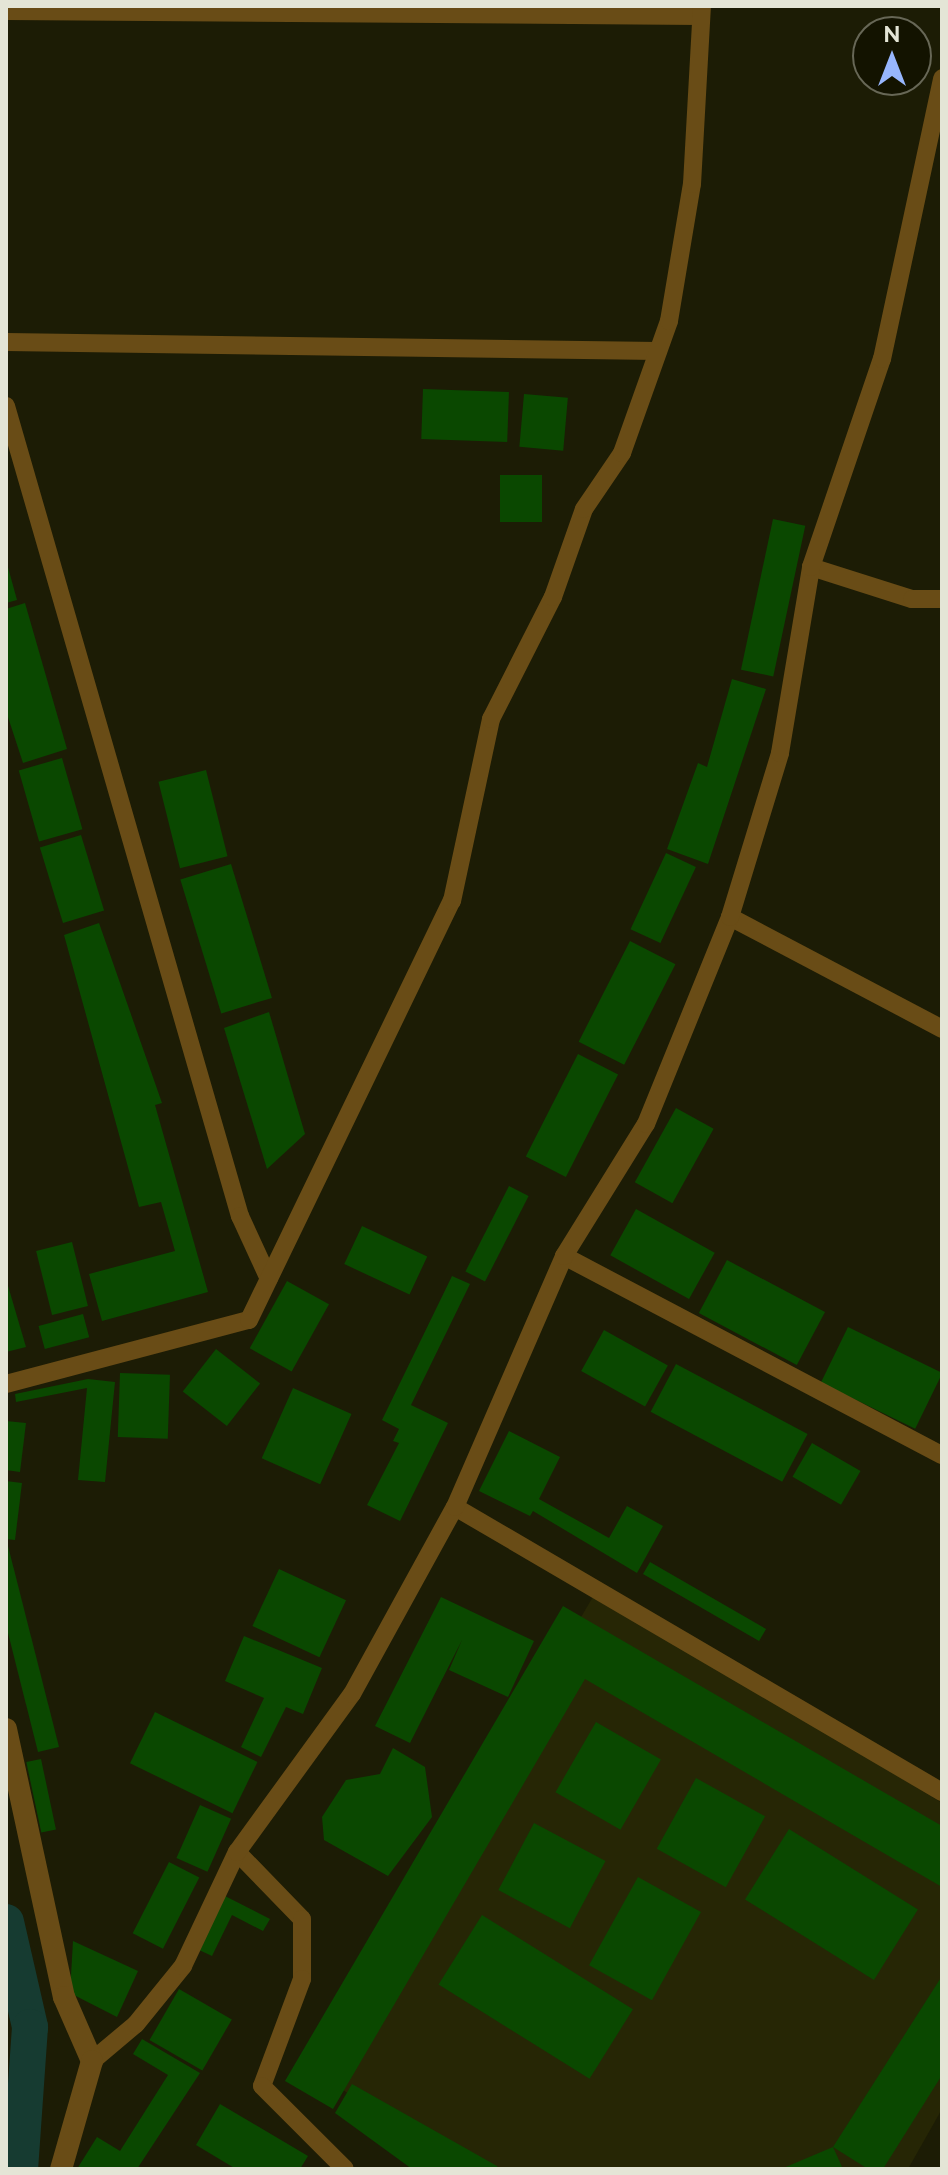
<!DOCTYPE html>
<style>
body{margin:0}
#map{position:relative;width:948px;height:2175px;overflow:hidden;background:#1c1c05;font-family:Raleway,sans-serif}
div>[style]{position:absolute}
.built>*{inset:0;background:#262605}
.canal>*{height:36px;margin:-18px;padding:0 18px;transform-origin:18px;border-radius:18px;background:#163b31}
.building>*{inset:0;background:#0a4800;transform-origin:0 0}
.service>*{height:18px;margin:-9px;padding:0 9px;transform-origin:9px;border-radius:9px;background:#694c16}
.minor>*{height:22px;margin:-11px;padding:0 11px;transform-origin:11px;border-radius:11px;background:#694c16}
span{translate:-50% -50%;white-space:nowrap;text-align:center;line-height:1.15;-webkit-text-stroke:7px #131300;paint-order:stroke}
.frame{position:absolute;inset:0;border:8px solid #e4e5d6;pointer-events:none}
.north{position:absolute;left:852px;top:16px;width:80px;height:80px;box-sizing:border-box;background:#131300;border:2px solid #676756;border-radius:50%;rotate:0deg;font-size:22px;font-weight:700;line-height:32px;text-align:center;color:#e4e5d6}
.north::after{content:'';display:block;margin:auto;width:28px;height:36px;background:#97b6fd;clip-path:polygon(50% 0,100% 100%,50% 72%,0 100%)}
</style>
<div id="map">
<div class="built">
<div style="clip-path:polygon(597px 1590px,942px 1803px,942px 2109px,908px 2169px,467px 2169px,313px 2071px)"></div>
</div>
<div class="canal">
<div style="left:6px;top:1922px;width:108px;rotate:77.1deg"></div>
<div style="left:30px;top:2027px;width:142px;rotate:94deg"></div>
</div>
<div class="building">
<div style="left:423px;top:389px;width:86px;height:50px;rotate:2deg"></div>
<div style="left:524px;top:394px;width:44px;height:53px;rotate:5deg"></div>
<div style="left:500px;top:475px;width:42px;height:47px"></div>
<div style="left:773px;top:519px;width:33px;height:154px;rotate:12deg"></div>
<div style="clip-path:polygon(6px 560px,17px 600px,6px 603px)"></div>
<div style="clip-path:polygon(25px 603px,67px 749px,23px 763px,6px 711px,6px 609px)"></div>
<div style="clip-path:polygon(732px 679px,766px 689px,708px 864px,667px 849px,698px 763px,707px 767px)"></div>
<div style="left:62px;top:758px;width:74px;height:45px;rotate:74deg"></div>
<div style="left:206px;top:770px;width:89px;height:49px;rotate:76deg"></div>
<div style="left:81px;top:835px;width:79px;height:43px;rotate:73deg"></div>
<div style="left:666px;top:853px;width:33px;height:84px;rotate:25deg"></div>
<div style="left:231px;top:864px;width:140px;height:53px;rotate:73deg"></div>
<div style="clip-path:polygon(99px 923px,162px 1103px,155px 1105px,208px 1292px,102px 1321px,89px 1274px,175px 1251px,161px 1202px,139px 1207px,64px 935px)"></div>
<div style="left:630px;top:941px;width:51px;height:113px;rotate:27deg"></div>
<div style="clip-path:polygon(269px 1012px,305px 1134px,267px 1169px,224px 1028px)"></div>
<div style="left:578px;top:1054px;width:45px;height:115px;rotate:27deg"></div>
<div style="left:676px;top:1108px;width:43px;height:85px;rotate:29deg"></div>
<div style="left:509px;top:1186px;width:22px;height:96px;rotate:27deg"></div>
<div style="left:636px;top:1209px;width:90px;height:53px;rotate:29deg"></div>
<div style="left:362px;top:1226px;width:72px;height:42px;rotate:25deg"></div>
<div style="left:72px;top:1242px;width:66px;height:37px;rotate:76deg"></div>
<div style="left:727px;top:1260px;width:111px;height:60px;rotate:28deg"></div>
<div style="clip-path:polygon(452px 1276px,470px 1284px,411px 1405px,448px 1423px,400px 1521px,367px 1505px,399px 1443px,393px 1441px,399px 1429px,382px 1420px)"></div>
<div style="clip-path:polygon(6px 1279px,26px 1347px,6px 1352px)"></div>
<div style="left:287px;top:1281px;width:48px;height:77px;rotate:29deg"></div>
<div style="left:83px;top:1314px;width:24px;height:46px;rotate:75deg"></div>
<div style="left:848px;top:1327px;width:105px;height:62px;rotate:26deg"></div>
<div style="left:604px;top:1330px;width:73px;height:47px;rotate:29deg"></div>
<div style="left:216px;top:1349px;width:56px;height:54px;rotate:38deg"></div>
<div style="left:676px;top:1364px;width:149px;height:54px;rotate:28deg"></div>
<div style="left:120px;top:1373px;width:50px;height:64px;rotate:2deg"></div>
<div style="clip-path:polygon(88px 1379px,115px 1382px,105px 1482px,78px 1480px,87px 1388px,16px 1402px,15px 1394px)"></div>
<div style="left:293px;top:1388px;width:64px;height:77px;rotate:24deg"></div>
<div style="clip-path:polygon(6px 1421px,26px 1423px,20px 1472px,6px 1470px)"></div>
<div style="clip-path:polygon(509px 1431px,560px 1457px,539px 1499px,609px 1538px,627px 1506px,663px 1526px,637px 1573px,533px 1511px,530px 1516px,479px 1491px)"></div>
<div style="left:812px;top:1443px;width:56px;height:39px;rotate:30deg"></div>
<div style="clip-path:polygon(6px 1481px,22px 1483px,15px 1540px,6px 1539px)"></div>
<div style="clip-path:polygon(7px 1542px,59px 1747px,38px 1752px,6px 1625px)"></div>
<div style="left:650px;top:1562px;width:134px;height:14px;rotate:30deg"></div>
<div style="left:279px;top:1569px;width:74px;height:63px;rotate:25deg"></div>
<div style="clip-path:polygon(441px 1597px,534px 1641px,508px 1697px,449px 1670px,462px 1640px,410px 1743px,375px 1726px)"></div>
<div style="clip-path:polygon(563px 1606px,942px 1826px,942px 1887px,585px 1679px,333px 2109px,285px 2081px)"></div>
<div style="clip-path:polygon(244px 1636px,322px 1668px,303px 1714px,286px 1707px,261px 1757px,241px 1747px,264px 1698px,225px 1681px)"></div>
<div style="left:155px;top:1712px;width:114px;height:57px;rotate:26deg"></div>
<div style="left:596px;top:1722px;width:75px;height:81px;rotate:30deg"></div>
<div style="clip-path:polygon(393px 1748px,425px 1767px,432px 1817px,388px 1876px,324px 1840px,322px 1817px,346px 1780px,380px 1774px)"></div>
<div style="left:41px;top:1759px;width:72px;height:15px;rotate:78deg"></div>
<div style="left:696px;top:1778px;width:79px;height:81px;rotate:29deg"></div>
<div style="left:200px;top:1805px;width:34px;height:58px;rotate:24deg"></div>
<div style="left:534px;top:1823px;width:81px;height:76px;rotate:28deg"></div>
<div style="left:789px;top:1829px;width:152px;height:83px;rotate:32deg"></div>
<div style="left:169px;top:1862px;width:34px;height:80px;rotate:27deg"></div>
<div style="left:638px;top:1877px;width:72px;height:101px;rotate:29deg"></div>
<div style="clip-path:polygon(223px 1895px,270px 1919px,263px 1931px,232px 1915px,212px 1956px,197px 1949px)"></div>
<div style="left:482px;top:1915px;width:178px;height:82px;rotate:32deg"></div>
<div style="clip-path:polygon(73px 1941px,138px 1971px,117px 2017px,70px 1993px)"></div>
<div style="clip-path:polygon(942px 1976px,942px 2075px,883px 2169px,868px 2169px,833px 2147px)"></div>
<div style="left:179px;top:1989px;width:61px;height:59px;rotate:30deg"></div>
<div style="clip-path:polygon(142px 2039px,200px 2073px,137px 2169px,77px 2169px,97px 2137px,120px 2151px,168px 2075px,133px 2054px)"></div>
<div style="clip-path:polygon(352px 2084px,497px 2166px,498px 2169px,412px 2169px,335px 2113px)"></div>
<div style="clip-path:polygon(220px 2104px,308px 2156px,300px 2169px,236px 2169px,196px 2145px)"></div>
<div style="clip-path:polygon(833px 2147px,843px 2169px,781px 2169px)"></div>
</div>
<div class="service">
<div style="left:6px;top:11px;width:694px;rotate:0.41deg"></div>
<div style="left:6px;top:342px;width:652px;rotate:0.79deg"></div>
<div style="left:6px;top:406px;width:843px;rotate:73.89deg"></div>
<div style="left:240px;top:1216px;width:69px;rotate:65.3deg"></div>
<div style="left:811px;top:567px;width:106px;rotate:17.6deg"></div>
<div style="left:912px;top:599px;width:30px"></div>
<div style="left:730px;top:917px;width:240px;rotate:27.8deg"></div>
<div style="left:564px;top:1256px;width:427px;rotate:27.8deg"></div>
<div style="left:6px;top:1384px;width:251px;rotate:-14.8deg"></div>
<div style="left:249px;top:1320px;width:466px;rotate:-64.2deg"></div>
<div style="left:452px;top:901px;width:186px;rotate:-77.9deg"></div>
<div style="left:491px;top:719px;width:137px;rotate:-63.1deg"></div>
<div style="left:553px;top:597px;width:93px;rotate:-70.6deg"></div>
<div style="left:584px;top:509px;width:68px;rotate:-55.8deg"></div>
<div style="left:622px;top:453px;width:140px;rotate:-70.4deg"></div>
<div style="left:669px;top:321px;width:139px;rotate:-80.5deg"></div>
<div style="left:692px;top:184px;width:178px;rotate:-86.8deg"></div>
<div style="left:455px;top:1507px;width:564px;rotate:30.34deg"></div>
<div style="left:237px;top:1852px;width:93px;rotate:45.9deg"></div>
<div style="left:302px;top:1919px;width:60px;rotate:90deg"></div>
<div style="left:302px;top:1979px;width:114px;rotate:110.5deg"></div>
<div style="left:262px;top:2086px;width:117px;rotate:45deg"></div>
<div style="left:92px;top:2061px;width:57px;rotate:-40.1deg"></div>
<div style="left:136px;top:2024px;width:75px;rotate:-51deg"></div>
<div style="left:183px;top:1966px;width:126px;rotate:-64.7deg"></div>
<div style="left:237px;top:1852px;width:195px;rotate:-54deg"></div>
<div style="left:352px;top:1694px;width:213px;rotate:-61.2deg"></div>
<div style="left:455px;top:1507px;width:274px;rotate:-66.5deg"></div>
<div style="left:564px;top:1256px;width:155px;rotate:-58.2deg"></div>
<div style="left:646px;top:1124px;width:223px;rotate:-67.9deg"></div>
<div style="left:730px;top:917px;width:171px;rotate:-73deg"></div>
<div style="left:780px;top:753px;width:189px;rotate:-80.5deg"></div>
<div style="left:811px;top:567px;width:220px;rotate:-71.2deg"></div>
<div style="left:882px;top:359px;width:287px;rotate:-77.9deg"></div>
</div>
<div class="minor">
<div style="left:6px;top:1729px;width:274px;rotate:77.8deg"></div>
<div style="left:64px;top:1997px;width:70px;rotate:66.4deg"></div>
<div style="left:92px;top:2061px;width:112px;rotate:106deg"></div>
</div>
<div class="frame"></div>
<div class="north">N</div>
</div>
